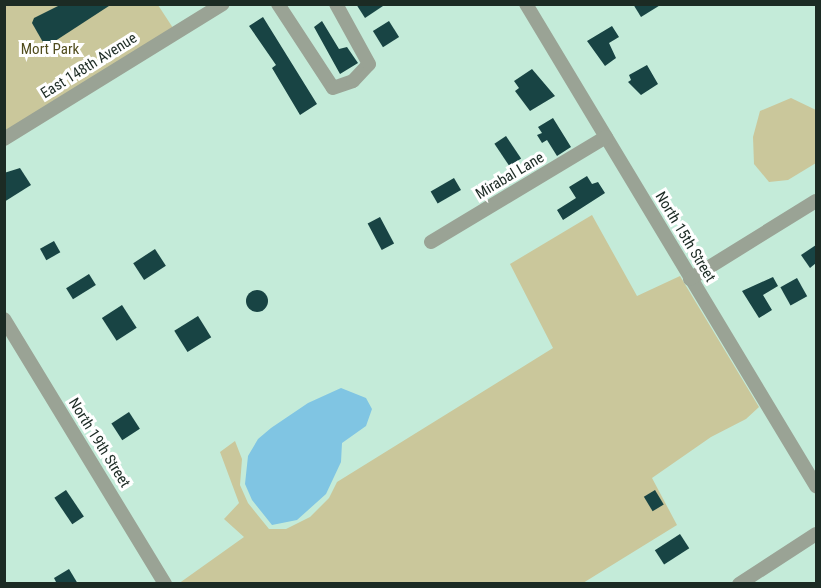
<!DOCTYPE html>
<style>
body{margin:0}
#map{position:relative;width:821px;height:588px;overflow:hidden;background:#c4ebd9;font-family:"Roboto Condensed",sans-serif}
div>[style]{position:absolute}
.green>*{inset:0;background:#cac79b}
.water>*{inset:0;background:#80c5e3}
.building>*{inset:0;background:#184444;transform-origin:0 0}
.round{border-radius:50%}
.minor>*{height:14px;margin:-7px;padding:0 7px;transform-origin:7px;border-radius:7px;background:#9aa395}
span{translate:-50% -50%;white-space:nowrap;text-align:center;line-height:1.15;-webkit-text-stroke:6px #fff;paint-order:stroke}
.park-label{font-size:15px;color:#504c1d}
.street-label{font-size:15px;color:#1c2b24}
.frame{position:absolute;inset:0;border:6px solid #1c2b24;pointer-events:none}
</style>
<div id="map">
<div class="green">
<div style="clip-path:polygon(5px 5px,158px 5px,173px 28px,5px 132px)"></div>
<div style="clip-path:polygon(791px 98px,816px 110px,816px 163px,788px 180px,769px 182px,754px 164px,753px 137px,760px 111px)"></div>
<div style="clip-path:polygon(592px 215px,637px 296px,680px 276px,759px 407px,746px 419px,711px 437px,652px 478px,677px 525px,583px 583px,178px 584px,244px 537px,224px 519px,239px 503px,220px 452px,235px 441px,242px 459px,240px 485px,248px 503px,269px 529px,286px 529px,310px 517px,329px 498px,337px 482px,553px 348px,510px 264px)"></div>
</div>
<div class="water">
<div style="clip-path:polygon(341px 388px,366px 398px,372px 409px,366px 426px,342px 443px,341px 462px,326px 494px,297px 520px,272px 525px,252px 500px,245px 484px,248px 456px,258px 439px,271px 428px,308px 403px)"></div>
</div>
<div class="building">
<div style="clip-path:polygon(62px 4px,112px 4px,49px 45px,44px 44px,32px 23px,34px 18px)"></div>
<div style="clip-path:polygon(356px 4px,386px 4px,365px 18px)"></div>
<div style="clip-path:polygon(633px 4px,662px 4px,641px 17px)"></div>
<div style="clip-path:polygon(263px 17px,317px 104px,300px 115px,272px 68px,276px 65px,249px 26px)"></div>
<div style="clip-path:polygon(322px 21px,339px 49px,347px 47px,358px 63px,340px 74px,314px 27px)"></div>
<div style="left:389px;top:21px;width:19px;height:19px;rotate:58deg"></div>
<div style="clip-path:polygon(612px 26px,619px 37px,609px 43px,616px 58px,605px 66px,587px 41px)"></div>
<div style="clip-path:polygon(647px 65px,658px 84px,641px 95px,628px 82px,631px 80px,629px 75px)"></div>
<div style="clip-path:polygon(532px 69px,555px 96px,530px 111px,515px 91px,519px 88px,514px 81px)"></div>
<div style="clip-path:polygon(553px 118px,571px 147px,557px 156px,547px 140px,542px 143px,537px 135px,542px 133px,538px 127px)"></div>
<div style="left:506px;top:136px;width:27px;height:14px;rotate:56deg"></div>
<div style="clip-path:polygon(20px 168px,31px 185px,4px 202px,4px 173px)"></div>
<div style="clip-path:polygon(587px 176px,592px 184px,598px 182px,605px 193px,563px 220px,557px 210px,576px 198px,569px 187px)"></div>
<div style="left:454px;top:178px;width:14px;height:27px;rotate:60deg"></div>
<div style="left:380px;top:217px;width:30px;height:14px;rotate:62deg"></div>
<div style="left:54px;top:241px;width:13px;height:16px;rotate:61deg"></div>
<div style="clip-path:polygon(816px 245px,816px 263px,810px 268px,801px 255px)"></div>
<div style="left:155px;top:249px;width:20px;height:26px;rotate:57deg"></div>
<div style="left:89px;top:274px;width:13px;height:27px;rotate:58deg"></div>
<div style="clip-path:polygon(773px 277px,778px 286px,763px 295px,772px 310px,759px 318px,742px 291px)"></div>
<div style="left:797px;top:278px;width:21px;height:19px;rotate:61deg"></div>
<div class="round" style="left:246px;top:290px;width:22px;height:22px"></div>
<div style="left:122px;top:305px;width:27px;height:24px;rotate:57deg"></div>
<div style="left:198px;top:316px;width:25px;height:28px;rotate:58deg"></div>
<div style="left:129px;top:412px;width:20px;height:21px;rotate:57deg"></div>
<div style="left:66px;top:490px;width:32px;height:14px;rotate:56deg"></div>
<div style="left:655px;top:490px;width:17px;height:13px;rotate:59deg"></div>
<div style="left:680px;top:534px;width:17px;height:30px;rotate:57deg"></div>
<div style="clip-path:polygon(69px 569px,78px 584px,57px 584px,54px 578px)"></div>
</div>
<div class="minor">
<div style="left:278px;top:4px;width:100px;rotate:56.8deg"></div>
<div style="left:333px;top:88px;width:21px;rotate:-19deg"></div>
<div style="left:353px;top:81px;width:23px;rotate:-47deg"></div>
<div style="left:369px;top:64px;width:68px;rotate:-118.8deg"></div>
<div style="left:526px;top:4px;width:563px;rotate:58.97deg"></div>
<div style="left:4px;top:139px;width:257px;rotate:-31.7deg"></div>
<div style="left:431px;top:242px;width:204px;rotate:-31deg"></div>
<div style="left:690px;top:279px;width:148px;rotate:-31.8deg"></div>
<div style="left:4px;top:319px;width:310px;rotate:58.7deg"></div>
<div style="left:739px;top:584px;width:92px;rotate:-33deg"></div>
</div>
<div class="park-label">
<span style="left:50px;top:50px">Mort Park</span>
</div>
<div class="street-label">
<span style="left:89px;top:66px;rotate:-32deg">East 148th Avenue</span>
<span style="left:510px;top:176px;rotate:-31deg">Mirabal Lane</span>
<span style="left:685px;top:237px;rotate:59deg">North 15th Street</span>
<span style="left:99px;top:443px;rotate:58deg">North 19th Street</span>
</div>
<div class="frame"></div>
</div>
